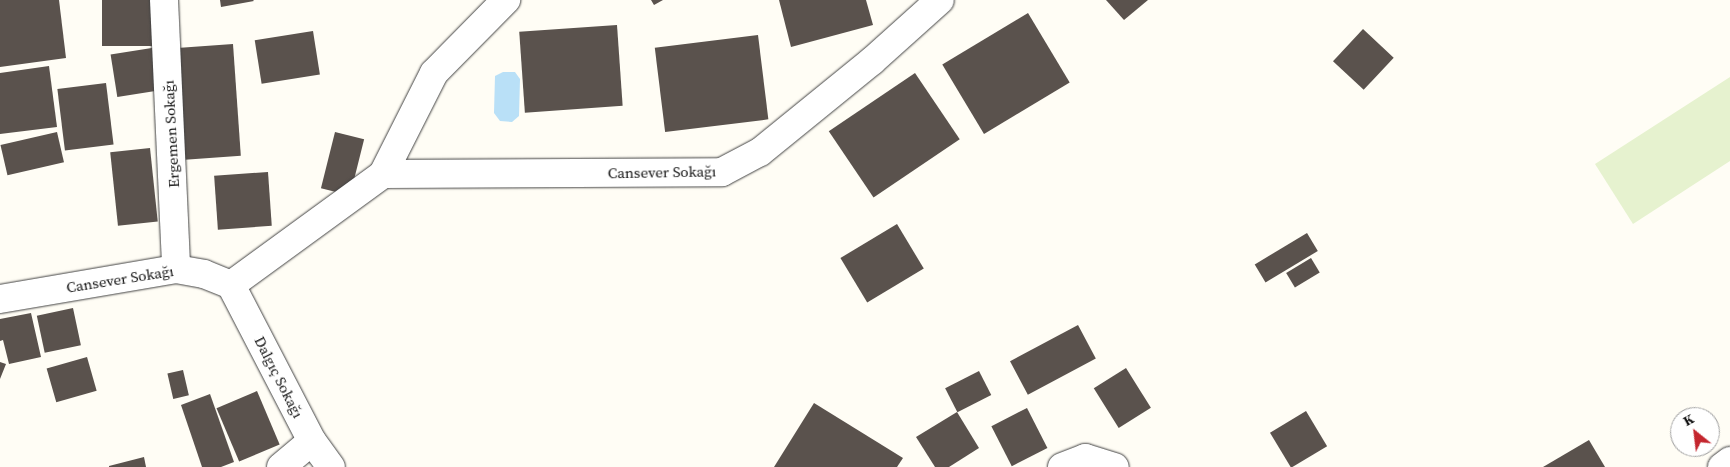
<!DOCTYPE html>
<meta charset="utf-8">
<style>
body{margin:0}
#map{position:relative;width:1730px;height:467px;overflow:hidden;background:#fffdf5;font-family:"Source Serif 4",serif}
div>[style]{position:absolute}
.pitch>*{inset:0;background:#e6f2cf}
.water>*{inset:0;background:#b9e0f7}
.building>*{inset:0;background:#5a524d;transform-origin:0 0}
.roads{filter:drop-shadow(0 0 1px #444) drop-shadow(0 0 1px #444)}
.minor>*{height:28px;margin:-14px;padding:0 14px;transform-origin:14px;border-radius:14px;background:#fff}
span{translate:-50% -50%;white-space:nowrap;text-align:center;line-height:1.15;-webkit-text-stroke:5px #fff;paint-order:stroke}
.street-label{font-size:15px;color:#111}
.north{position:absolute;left:1670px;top:407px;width:50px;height:50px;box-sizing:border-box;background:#fff;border:1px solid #a0a0a0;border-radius:50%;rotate:331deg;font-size:14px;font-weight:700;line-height:20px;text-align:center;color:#111}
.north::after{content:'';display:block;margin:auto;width:18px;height:22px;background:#c4262e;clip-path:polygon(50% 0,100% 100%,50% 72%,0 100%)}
</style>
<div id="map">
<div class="pitch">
<div style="clip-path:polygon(1730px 77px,1730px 161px,1633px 224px,1595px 164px)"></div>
</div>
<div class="water">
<div style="clip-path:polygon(503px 72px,515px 72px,520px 79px,519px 116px,512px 122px,500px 121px,494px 113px,495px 76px)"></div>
</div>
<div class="building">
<div style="clip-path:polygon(0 0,59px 0,66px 58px,0 67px)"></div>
<div style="left:102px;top:0;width:54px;height:46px"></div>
<div style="clip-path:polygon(220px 0,253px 0,254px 1px,221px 7px)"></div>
<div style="clip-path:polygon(651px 0,663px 0,654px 5px)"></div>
<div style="clip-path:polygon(779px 0,866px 0,873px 25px,791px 47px)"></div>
<div style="clip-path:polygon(1106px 0,1148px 0,1124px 20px)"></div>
<div style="left:1028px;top:13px;width:81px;height:100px;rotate:59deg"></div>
<div style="left:617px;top:25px;width:81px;height:98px;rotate:86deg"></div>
<div style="left:1363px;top:29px;width:42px;height:44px;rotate:43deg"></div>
<div style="left:313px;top:31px;width:44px;height:59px;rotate:81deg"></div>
<div style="left:758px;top:35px;width:85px;height:104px;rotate:83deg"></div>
<div style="left:233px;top:44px;width:112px;height:56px;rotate:86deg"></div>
<div style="left:158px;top:47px;width:43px;height:48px;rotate:81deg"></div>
<div style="clip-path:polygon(49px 66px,57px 127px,0 134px,0 73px)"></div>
<div style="left:915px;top:73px;width:80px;height:104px;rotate:56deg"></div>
<div style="left:106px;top:83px;width:62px;height:49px;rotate:83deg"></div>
<div style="left:57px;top:132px;width:31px;height:58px;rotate:77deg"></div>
<div style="left:335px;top:132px;width:30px;height:58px;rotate:14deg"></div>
<div style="left:150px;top:148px;width:74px;height:40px;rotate:84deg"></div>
<div style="left:268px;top:172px;width:54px;height:54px;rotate:86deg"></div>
<div style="left:897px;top:224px;width:52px;height:66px;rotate:59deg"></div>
<div style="left:1307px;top:233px;width:21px;height:61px;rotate:59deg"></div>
<div style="left:1311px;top:258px;width:17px;height:29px;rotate:59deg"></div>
<div style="left:73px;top:308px;width:38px;height:37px;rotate:78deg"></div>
<div style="clip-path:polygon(31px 313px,41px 357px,9px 364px,3px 340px,0 341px,0 319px)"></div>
<div style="left:1078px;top:325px;width:38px;height:77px;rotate:62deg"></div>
<div style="left:87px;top:357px;width:35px;height:42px;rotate:74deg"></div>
<div style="clip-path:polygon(0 362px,6px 364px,0 379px)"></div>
<div style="left:1126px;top:368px;width:47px;height:38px;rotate:58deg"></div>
<div style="left:183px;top:370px;width:26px;height:16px;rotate:77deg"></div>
<div style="left:979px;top:371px;width:27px;height:38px;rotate:63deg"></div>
<div style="left:257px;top:391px;width:58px;height:44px;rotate:67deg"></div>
<div style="clip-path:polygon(210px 394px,234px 462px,221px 467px,202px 467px,181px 405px)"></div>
<div style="clip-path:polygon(814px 403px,903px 458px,897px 467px,774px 467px)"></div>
<div style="left:1027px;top:408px;width:45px;height:40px;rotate:63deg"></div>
<div style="left:1306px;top:411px;width:41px;height:42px;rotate:59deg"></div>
<div style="clip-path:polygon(957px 412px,979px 448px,949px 467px,935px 467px,916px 437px)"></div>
<div style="clip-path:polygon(1589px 440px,1605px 467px,1543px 467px)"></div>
<div style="clip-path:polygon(144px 457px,146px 467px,109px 467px,109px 466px)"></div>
</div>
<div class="roads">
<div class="minor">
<div style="left:164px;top:0;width:269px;rotate:87.4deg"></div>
<div style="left:383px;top:174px;width:113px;rotate:-63.2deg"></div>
<div style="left:434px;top:73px;width:103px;rotate:-45.4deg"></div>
<div style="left:231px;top:285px;width:188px;rotate:-36.1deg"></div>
<div style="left:383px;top:174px;width:339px;rotate:-0.3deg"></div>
<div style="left:722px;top:172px;width:43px;rotate:-27.8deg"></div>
<div style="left:760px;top:152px;width:144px;rotate:-39.1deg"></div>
<div style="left:872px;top:61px;width:91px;rotate:-41.9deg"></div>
<div style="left:231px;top:285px;width:176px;rotate:62.6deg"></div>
<div style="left:312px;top:441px;width:32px;rotate:54deg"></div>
<div style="left:0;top:299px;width:179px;rotate:-9.7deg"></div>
<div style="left:176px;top:269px;width:28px;rotate:10deg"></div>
<div style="left:204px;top:274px;width:29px;rotate:22deg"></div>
<div style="left:281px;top:467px;width:40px;rotate:-40deg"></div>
<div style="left:1062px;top:467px;width:25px;rotate:-21deg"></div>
<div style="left:1085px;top:458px;width:31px;rotate:17deg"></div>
<div style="left:1722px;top:467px;width:10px;rotate:-37deg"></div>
</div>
</div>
<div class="street-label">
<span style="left:171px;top:134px;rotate:-93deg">Ergemen Sokağı</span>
<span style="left:662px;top:172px;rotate:-1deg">Cansever Sokağı</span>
<span style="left:120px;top:279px;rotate:-9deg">Cansever Sokağı</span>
<span style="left:279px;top:377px;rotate:63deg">Dalgıç Sokağı</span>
</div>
<div class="north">K</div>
</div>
